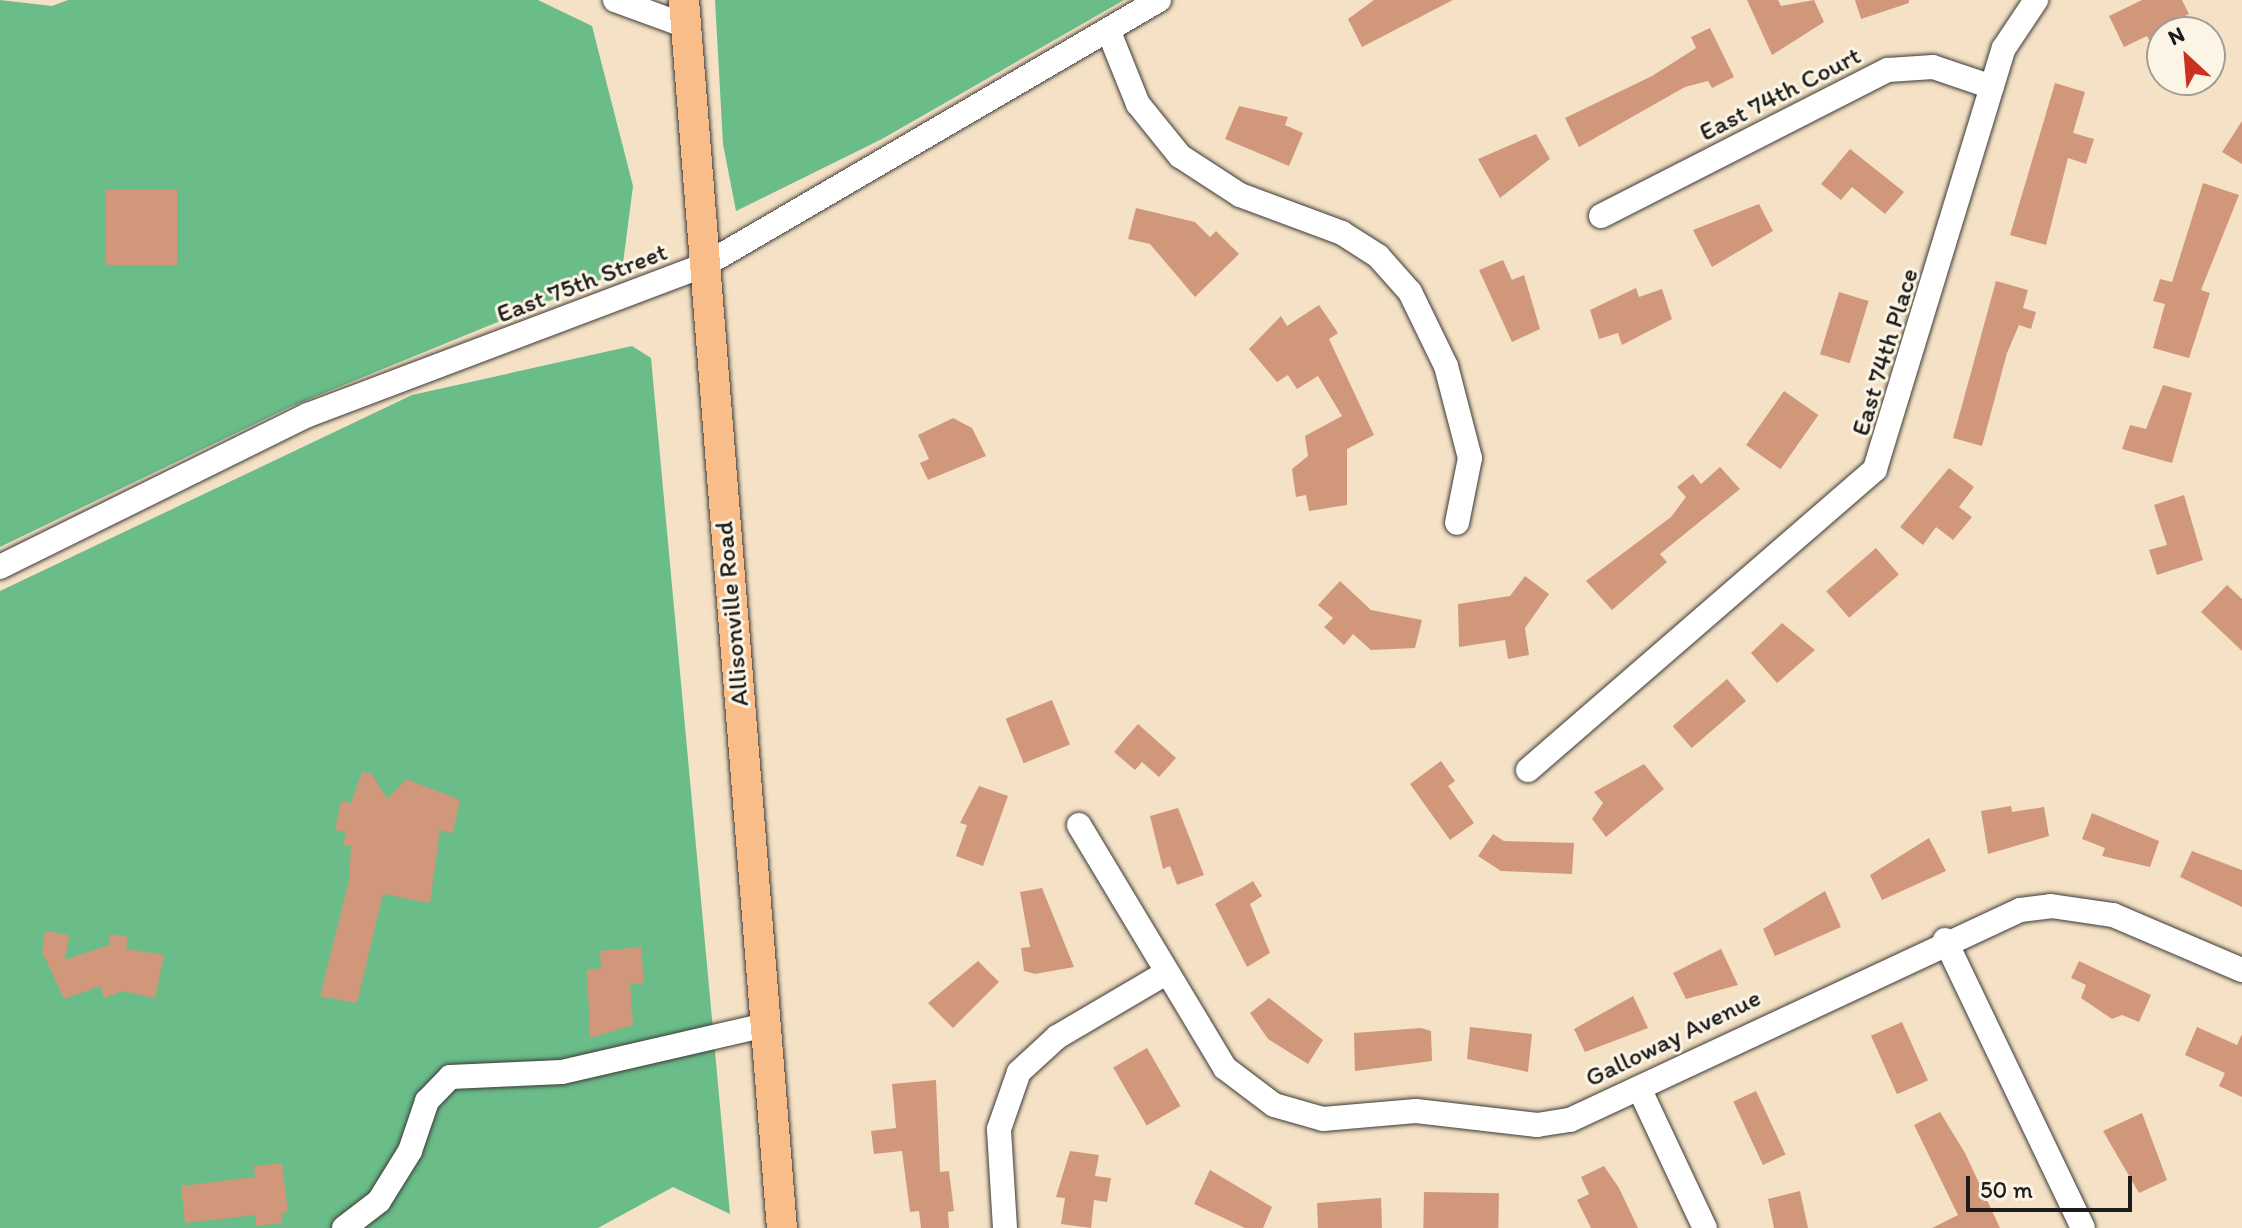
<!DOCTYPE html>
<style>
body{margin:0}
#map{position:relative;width:2242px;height:1228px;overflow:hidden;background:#f5e2c6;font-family:Itim,sans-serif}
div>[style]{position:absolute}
.forest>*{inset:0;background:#6abc89}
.building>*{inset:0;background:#d1977b;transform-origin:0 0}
.roads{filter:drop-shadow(0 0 2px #3d3a36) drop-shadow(0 0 2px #3d3a36)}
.minor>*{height:24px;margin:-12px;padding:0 12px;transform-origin:12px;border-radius:12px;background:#fff}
.major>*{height:30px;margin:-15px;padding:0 15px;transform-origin:15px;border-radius:15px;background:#f8bd89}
span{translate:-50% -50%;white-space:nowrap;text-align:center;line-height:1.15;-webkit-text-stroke:6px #fcf5e5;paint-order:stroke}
.street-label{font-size:26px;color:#1c1c1c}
.north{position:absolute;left:2146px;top:16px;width:80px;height:80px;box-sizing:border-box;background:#fcf5e5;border:2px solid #a29e95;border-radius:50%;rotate:334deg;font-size:22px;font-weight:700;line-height:32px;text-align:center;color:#1c1c1c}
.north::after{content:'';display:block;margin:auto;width:28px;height:36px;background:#c8321e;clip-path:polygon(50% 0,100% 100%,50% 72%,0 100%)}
.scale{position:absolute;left:1966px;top:1176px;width:166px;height:36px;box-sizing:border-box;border:4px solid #1c1c1c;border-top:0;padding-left:10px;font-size:24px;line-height:28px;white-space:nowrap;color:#1c1c1c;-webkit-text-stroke:6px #fcf5e5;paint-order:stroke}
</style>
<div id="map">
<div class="forest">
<div style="clip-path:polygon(0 0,52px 6px,68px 0,538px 0,592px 26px,633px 186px,622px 271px,290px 407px,0 547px)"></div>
<div style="clip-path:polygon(715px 0,1124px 0,882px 139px,736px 211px,723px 144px)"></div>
<div style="clip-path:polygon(632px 346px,651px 358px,730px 1214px,673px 1187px,598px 1228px,0 1228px,0 591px,412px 395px)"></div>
</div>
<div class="building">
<div style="clip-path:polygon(1374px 0,1453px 0,1362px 47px,1348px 19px)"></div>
<div style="clip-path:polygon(1747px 0,1778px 0,1781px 6px,1814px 0,1824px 22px,1772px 55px)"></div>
<div style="clip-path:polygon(1855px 0,1909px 0,1909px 3px,1861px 19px)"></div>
<div style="clip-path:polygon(2142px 0,2182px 0,2189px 14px,2162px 27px,2162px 65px,2147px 36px,2124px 47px,2109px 16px)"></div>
<div style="clip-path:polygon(1710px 28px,1734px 77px,1712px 88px,1708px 81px,1685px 87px,1579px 147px,1565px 118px,1652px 76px,1696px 48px,1691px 37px)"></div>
<div style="clip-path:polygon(2055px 83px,2085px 92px,2073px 133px,2094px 139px,2086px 164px,2068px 158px,2046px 245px,2010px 235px)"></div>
<div style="clip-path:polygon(1239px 106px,1288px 117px,1285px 125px,1303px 133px,1289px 166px,1225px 139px)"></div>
<div style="clip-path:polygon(2242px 121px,2242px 164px,2222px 152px)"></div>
<div style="clip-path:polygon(1536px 134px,1550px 159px,1500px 198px,1478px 159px)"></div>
<div style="clip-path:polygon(1850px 149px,1904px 192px,1885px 214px,1852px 187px,1841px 200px,1821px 184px)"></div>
<div style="clip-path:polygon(2203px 183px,2239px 195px,2201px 290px,2210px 293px,2189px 358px,2153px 348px,2165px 304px,2153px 301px,2160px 279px,2172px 282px)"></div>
<div style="left:106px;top:190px;width:71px;height:75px"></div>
<div style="clip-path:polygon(1759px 204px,1773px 231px,1712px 267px,1693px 230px)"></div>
<div style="clip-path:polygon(1136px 208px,1195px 222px,1210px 237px,1216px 231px,1239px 254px,1195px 297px,1150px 244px,1128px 239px)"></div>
<div style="clip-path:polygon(1503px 260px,1512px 280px,1524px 275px,1540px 329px,1512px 342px,1479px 270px)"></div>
<div style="clip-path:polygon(1996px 281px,2028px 290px,2023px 308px,2036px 312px,2031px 329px,2019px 325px,2007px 353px,1982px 446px,1953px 438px)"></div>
<div style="clip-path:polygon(1636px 288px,1639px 297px,1662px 289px,1672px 319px,1622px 345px,1618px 333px,1599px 339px,1590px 310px)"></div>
<div style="left:1839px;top:292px;width:31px;height:65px;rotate:17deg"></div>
<div style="clip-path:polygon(1319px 305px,1338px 333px,1329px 339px,1374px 435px,1347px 449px,1347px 505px,1309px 511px,1306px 495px,1296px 497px,1292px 469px,1308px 456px,1305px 436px,1342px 416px,1318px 376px,1297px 389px,1288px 375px,1277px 382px,1249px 349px,1281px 316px,1287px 326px)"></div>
<div style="clip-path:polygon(2163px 385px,2192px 393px,2172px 463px,2122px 449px,2130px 425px,2146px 429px)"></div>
<div style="left:1784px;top:391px;width:42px;height:66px;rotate:35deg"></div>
<div style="clip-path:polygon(953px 418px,972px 428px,986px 456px,928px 480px,920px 463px,929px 459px,918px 435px)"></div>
<div style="clip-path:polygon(1720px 467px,1740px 489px,1660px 554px,1667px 562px,1612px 610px,1586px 581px,1671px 517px,1686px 497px,1677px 487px,1693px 474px,1701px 484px)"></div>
<div style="clip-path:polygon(1949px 468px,1974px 487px,1959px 507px,1972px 517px,1953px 540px,1936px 527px,1923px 545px,1900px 527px)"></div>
<div style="clip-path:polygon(2184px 495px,2203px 560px,2157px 575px,2149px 550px,2167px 545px,2154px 505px)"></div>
<div style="left:1876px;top:548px;width:35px;height:66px;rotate:49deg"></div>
<div style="clip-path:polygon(1525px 576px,1549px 594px,1525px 628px,1529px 655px,1508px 659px,1505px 640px,1459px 647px,1458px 604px,1510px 596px)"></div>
<div style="clip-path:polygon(1340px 581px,1371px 610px,1422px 620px,1415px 648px,1371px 650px,1353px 634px,1344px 645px,1324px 627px,1333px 618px,1318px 605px)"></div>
<div style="clip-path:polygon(2227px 585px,2242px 599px,2242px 651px,2201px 612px)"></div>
<div style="clip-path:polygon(1782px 623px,1815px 650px,1777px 683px,1751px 653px)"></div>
<div style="left:1727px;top:679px;width:29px;height:72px;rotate:49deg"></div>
<div style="left:1052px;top:700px;width:48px;height:50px;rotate:68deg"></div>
<div style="clip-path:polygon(1138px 724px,1176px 758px,1159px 777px,1142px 762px,1135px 770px,1114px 752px)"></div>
<div style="clip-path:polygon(1441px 761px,1455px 781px,1448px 786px,1474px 823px,1450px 840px,1410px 784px)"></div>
<div style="clip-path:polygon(1644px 764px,1664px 789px,1606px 837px,1592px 819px,1603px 803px,1594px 792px)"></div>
<div style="clip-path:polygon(362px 772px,372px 774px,387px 799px,406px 779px,460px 800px,453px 833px,440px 830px,430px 903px,383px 894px,357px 1003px,320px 996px,349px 880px,351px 846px,343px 845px,346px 832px,335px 830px,341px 801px,351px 803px)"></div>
<div style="clip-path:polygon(979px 786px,1008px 796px,983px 866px,956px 856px,967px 825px,960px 823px)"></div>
<div style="clip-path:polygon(2011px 806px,2012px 812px,2044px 807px,2049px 836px,1988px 854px,1981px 811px)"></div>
<div style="clip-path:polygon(1178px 808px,1204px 875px,1177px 885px,1170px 866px,1163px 869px,1150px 816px)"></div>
<div style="clip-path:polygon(2092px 813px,2159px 841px,2150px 867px,2102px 856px,2105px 848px,2082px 839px)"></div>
<div style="clip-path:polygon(1493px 834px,1504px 841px,1574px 843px,1572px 874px,1501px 871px,1478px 856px)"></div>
<div style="clip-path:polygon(1929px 838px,1946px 871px,1882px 900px,1870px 875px)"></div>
<div style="clip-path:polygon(2192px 851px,2242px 870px,2242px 907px,2180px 877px)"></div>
<div style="clip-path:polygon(1253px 881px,1262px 896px,1250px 904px,1270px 953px,1247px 967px,1215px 904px)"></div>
<div style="clip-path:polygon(1042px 888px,1074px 967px,1035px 974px,1024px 971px,1021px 948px,1030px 947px,1020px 892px)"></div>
<div style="clip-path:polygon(1825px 891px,1841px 927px,1775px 956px,1763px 929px)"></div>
<div style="clip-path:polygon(45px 931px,69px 935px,65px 960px,109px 945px,110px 934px,128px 937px,126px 949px,164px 955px,155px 998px,123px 991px,104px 998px,100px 986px,64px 999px,42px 951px)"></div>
<div style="clip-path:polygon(641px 947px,644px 983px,630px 984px,633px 1025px,590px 1038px,587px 970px,601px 968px,600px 951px)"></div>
<div style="clip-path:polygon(1721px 949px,1738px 985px,1686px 999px,1673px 973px)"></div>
<div style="clip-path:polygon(978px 961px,999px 982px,953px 1028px,928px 1003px)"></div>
<div style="clip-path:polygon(2079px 961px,2151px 995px,2139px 1022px,2122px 1015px,2112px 1019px,2081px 998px,2086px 985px,2071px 978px)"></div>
<div style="clip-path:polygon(1633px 996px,1648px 1028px,1585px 1052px,1574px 1029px)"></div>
<div style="clip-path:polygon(1269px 998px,1323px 1040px,1308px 1064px,1268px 1039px,1250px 1013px)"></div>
<div style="left:1902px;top:1022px;width:64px;height:34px;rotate:66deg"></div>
<div style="clip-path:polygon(1470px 1027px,1532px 1034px,1528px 1072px,1467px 1059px)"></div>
<div style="clip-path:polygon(2197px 1027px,2237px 1045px,2242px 1034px,2242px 1097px,2219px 1086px,2225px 1073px,2185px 1055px)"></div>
<div style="clip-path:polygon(1421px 1028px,1431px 1031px,1432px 1061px,1355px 1071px,1354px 1033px)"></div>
<div style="left:1147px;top:1048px;width:67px;height:39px;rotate:60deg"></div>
<div style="clip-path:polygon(936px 1080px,940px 1172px,949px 1171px,954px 1211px,948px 1212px,949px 1228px,921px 1228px,919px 1211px,910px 1212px,902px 1151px,874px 1154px,871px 1131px,896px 1128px,892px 1084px)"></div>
<div style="left:1756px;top:1091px;width:70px;height:25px;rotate:65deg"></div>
<div style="clip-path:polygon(1940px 1112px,1965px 1153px,2000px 1228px,1932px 1228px,1958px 1215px,1914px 1125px)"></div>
<div style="clip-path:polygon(2142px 1113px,2167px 1180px,2139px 1193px,2103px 1131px)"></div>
<div style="clip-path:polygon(1070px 1151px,1099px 1155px,1095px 1176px,1111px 1178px,1107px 1202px,1094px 1200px,1091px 1228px,1061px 1224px,1065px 1198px,1056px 1197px)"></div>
<div style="clip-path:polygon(282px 1163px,288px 1212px,281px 1213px,282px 1223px,256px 1226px,255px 1215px,185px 1223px,181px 1186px,255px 1177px,254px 1166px)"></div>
<div style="clip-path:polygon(1604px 1166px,1619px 1188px,1638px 1228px,1591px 1228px,1577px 1200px,1589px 1194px,1581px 1177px)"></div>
<div style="clip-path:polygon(1210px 1170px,1272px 1207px,1263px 1228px,1245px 1228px,1194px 1204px)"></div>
<div style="clip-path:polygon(1800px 1191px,1808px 1228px,1774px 1228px,1768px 1199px)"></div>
<div style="left:1424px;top:1192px;width:75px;height:36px;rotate:1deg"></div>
<div style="clip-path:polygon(1381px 1198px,1382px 1228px,1318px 1228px,1317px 1203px)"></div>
</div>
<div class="roads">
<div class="minor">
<div style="left:615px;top:0;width:76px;rotate:20.1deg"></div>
<div style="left:1109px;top:32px;width:78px;rotate:68.1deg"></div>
<div style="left:1138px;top:104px;width:67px;rotate:51.1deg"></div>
<div style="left:1180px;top:156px;width:72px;rotate:33deg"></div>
<div style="left:1240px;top:195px;width:109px;rotate:20.4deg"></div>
<div style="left:1342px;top:233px;width:43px;rotate:32.6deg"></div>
<div style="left:1378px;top:256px;width:48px;rotate:48.4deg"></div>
<div style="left:1410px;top:292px;width:82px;rotate:64.1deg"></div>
<div style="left:1446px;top:366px;width:95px;rotate:75.4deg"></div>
<div style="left:1470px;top:458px;width:66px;rotate:101.3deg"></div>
<div style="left:1601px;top:216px;width:322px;rotate:-27deg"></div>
<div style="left:1888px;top:70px;width:45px;rotate:-3.8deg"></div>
<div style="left:1933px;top:67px;width:62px;rotate:18.7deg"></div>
<div style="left:0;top:567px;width:343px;rotate:-26.3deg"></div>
<div style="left:308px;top:415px;width:422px;rotate:-20.7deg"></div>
<div style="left:703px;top:266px;width:528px;rotate:-30.26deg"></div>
<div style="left:1528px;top:770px;width:459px;rotate:-40.9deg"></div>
<div style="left:1875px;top:469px;width:440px;rotate:-73deg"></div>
<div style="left:2004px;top:48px;width:58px;rotate:-56.3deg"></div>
<div style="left:1079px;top:825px;width:283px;rotate:59deg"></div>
<div style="left:1225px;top:1068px;width:61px;rotate:37.1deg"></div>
<div style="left:1274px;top:1105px;width:51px;rotate:15.9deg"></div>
<div style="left:1323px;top:1119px;width:93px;rotate:-4.9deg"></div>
<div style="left:1416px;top:1111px;width:122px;rotate:6.6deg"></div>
<div style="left:1537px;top:1125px;width:33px;rotate:-9deg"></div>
<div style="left:1570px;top:1120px;width:497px;rotate:-25deg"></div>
<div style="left:2020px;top:910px;width:31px;rotate:-7deg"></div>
<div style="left:2051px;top:906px;width:63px;rotate:8.3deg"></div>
<div style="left:2113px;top:915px;width:140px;rotate:23.1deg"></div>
<div style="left:1945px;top:940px;width:319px;rotate:64.4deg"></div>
<div style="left:1639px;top:1088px;width:155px;rotate:64.8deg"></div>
<div style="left:344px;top:1228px;width:44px;rotate:-37.6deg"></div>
<div style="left:379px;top:1201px;width:59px;rotate:-58.2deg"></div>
<div style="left:410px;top:1151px;width:53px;rotate:-71.2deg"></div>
<div style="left:427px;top:1101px;width:33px;rotate:-46deg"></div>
<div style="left:450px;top:1077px;width:112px;rotate:-2.6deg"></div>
<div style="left:562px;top:1072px;width:208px;rotate:-13deg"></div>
<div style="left:1005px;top:1228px;width:99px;rotate:-93.5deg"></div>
<div style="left:999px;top:1129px;width:60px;rotate:-70.7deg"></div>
<div style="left:1019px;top:1072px;width:52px;rotate:-42.6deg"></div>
<div style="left:1057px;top:1037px;width:126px;rotate:-30.4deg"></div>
</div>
<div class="major">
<div style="left:684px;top:0;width:1232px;rotate:85.44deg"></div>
</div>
</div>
<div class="street-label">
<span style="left:1780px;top:94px;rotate:-27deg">East 74th Court</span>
<span style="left:582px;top:283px;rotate:-21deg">East 75th Street</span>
<span style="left:1885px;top:352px;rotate:-73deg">East 74th Place</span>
<span style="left:732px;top:614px;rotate:-95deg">Allisonville Road</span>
<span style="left:1673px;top:1038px;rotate:-26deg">Galloway Avenue</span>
</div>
<div class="north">N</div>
<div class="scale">50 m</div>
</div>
